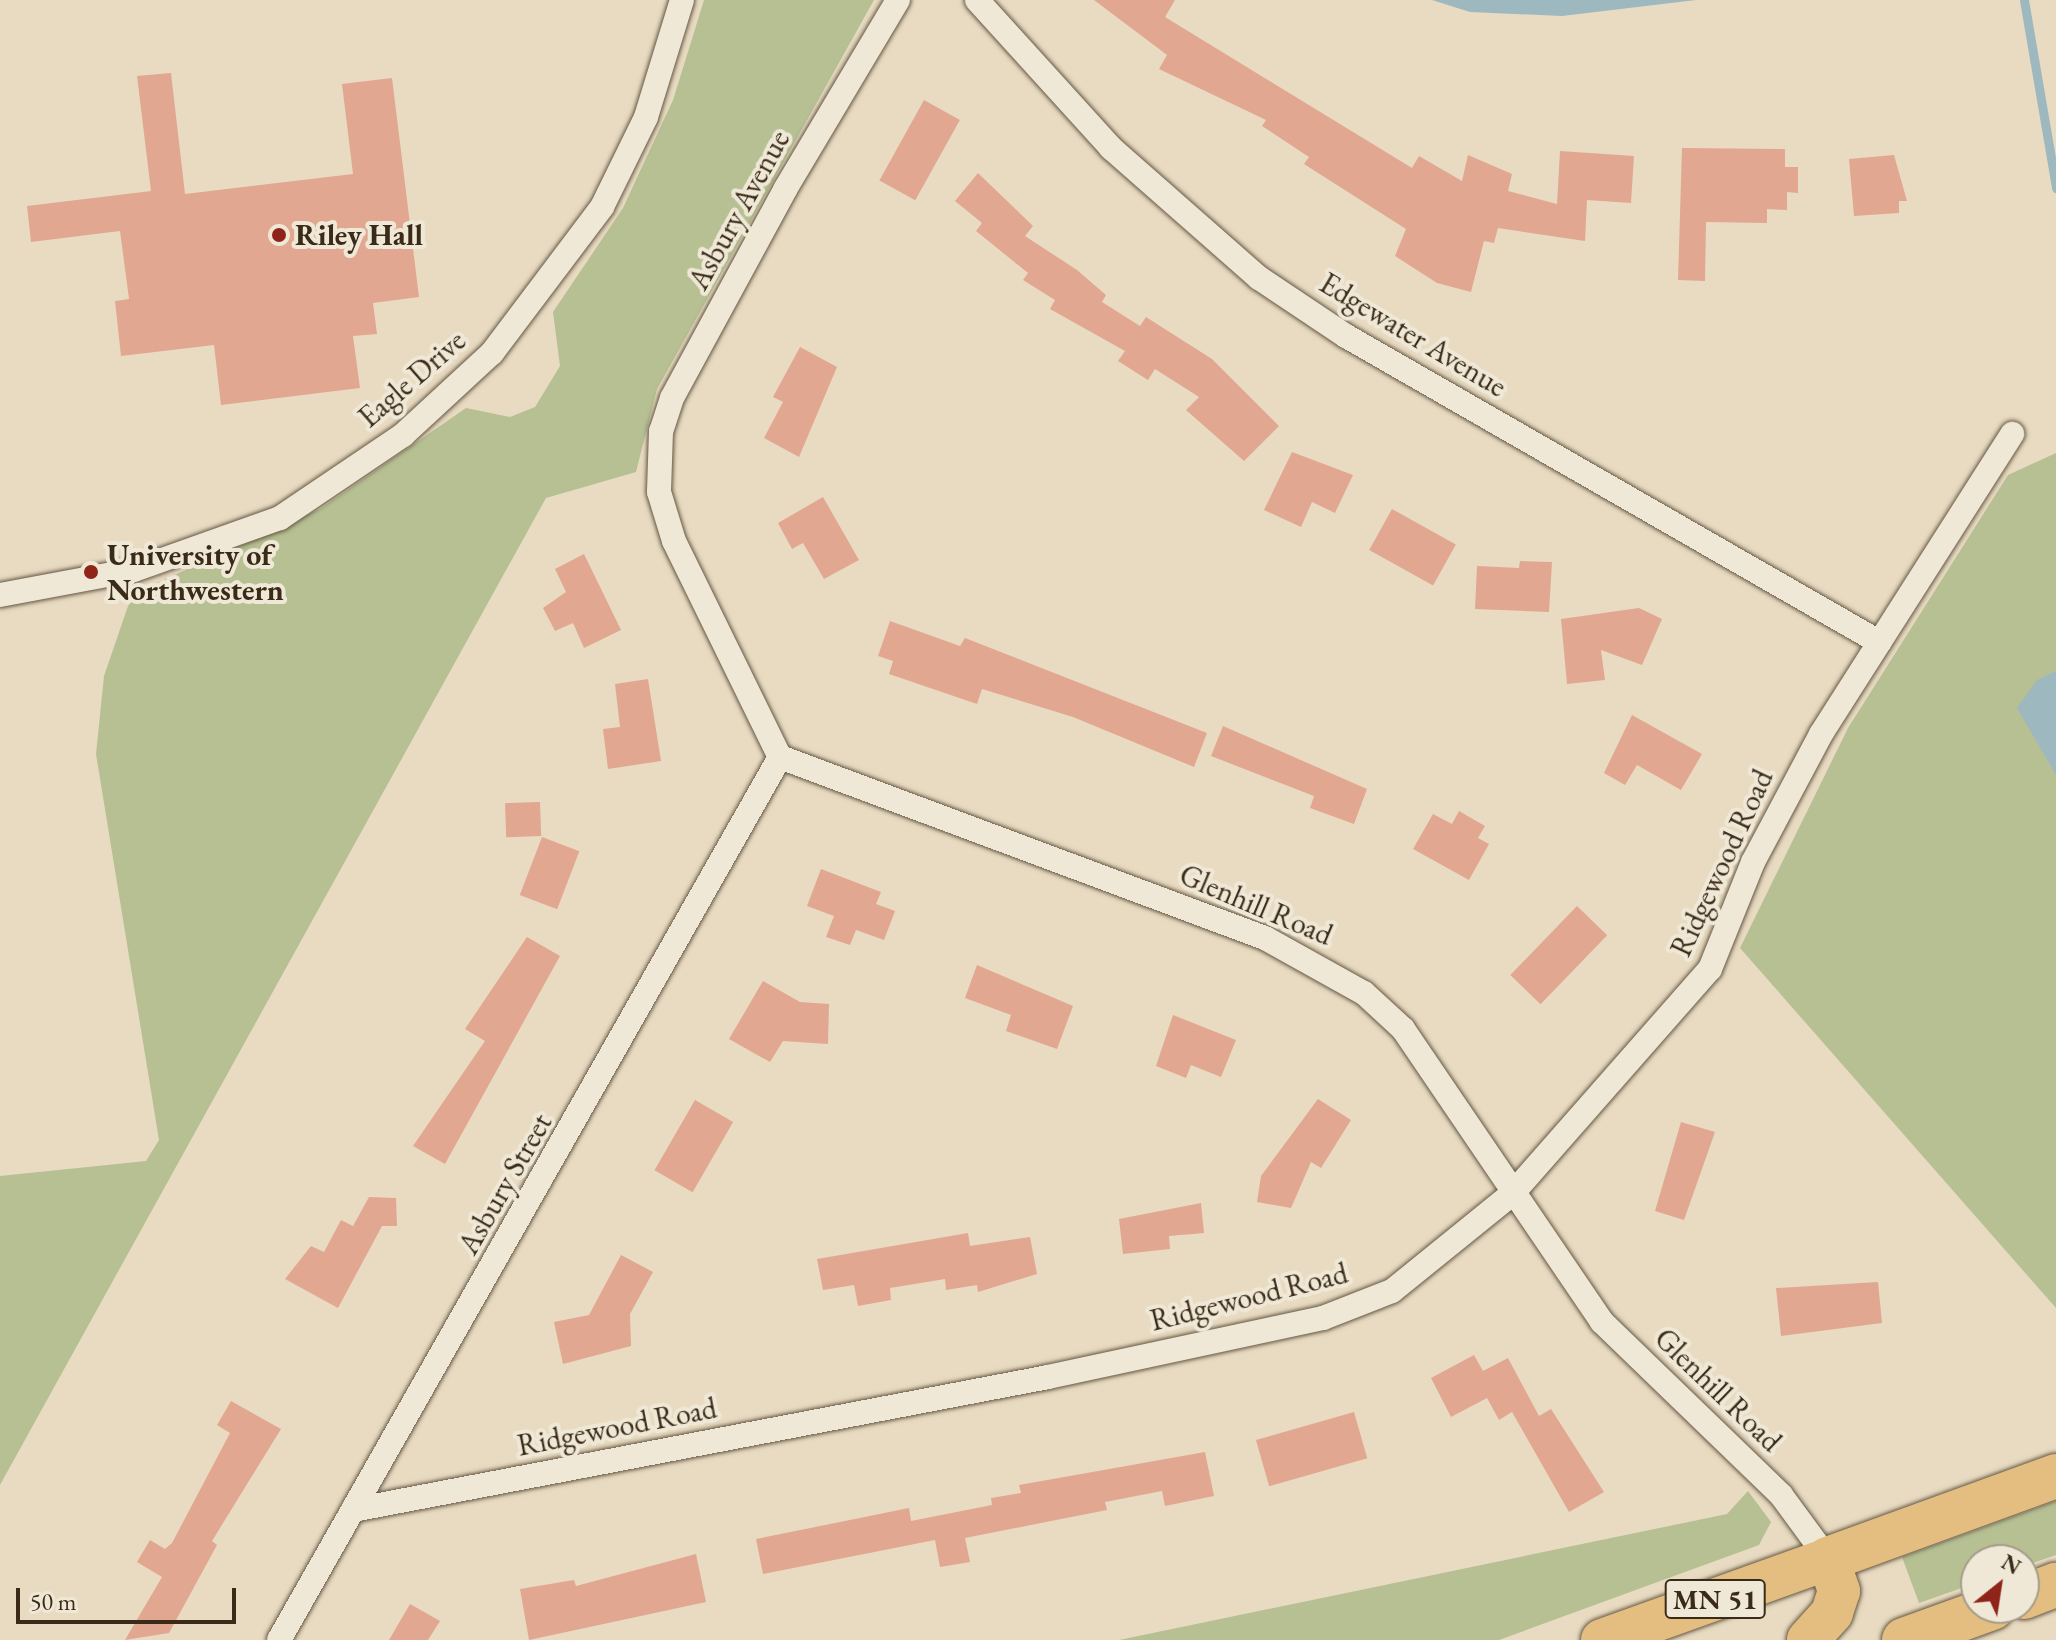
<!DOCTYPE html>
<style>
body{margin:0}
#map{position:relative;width:2056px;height:1640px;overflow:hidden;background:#e8dbc2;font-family:"EB Garamond",serif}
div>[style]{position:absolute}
.green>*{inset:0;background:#b6c093}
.water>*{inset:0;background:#9db8bf}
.stream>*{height:9px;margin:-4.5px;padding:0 4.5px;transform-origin:4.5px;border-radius:4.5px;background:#9db8bf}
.building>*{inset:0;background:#e2a791;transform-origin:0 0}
.roads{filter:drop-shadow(0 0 2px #655742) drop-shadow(0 0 2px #655742)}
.minor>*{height:24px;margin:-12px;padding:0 12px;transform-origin:12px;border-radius:12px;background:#f0e8d7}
.trunk>*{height:42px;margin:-21px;padding:0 21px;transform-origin:21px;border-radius:21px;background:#e4be81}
.motorway>*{height:44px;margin:-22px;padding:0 22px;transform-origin:22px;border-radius:22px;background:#e4be81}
.dots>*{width:22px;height:22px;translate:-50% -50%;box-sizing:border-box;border:4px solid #f0e8d7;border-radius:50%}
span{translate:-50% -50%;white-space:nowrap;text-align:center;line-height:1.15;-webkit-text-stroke:8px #f0e8d7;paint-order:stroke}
.shield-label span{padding:2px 6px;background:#f0e8d7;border:2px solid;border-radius:6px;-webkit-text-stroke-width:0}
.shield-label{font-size:28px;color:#392b17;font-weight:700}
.street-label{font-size:30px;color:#392b17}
.poi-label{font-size:30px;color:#392b17;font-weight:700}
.left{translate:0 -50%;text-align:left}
.north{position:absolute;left:1960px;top:1544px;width:80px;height:80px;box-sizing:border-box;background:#f0e8d7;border:2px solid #a79c8a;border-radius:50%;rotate:30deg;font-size:22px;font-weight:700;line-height:32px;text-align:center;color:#392b17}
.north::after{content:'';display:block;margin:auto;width:28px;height:36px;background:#8f2418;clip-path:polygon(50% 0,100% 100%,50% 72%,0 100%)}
.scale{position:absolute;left:16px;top:1588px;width:220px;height:36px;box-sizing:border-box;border:4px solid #392b17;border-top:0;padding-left:10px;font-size:24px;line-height:28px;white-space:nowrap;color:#392b17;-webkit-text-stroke:6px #f0e8d7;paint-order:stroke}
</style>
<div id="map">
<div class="green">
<div style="clip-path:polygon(704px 0,874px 0,657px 389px,636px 472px,546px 498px,0 1485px,0 1176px,146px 1161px,159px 1140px,96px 754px,104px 676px,128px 606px,139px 591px,320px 509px,466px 408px,510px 417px,535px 407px,560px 366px,553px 312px,623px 208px,673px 100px)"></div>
<div style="clip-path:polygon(2056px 453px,2056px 1308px,1740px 948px,1848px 728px,2008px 475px)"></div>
<div style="clip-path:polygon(1748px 1491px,1771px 1522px,1759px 1545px,1499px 1640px,1119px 1640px,1727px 1514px)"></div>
<div style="clip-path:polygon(2056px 1501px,2056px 1555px,2024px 1566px,2024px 1560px,1976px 1560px,1976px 1583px,1919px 1603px,1902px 1557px)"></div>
</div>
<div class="water">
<div style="clip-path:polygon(1432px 0,1696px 0,1562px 16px,1470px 12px)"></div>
<div style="clip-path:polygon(2056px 671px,2056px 775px,2017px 708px,2037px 680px)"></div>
</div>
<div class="stream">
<div style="left:2024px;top:0;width:191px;rotate:80.3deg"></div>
</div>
<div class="building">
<div style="clip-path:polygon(1094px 0,1175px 0,1165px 17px,1412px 168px,1419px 156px,1462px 181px,1468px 155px,1512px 174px,1508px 191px,1557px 204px,1560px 151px,1634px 156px,1631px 203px,1587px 200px,1585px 241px,1498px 228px,1494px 243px,1484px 241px,1471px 292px,1437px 283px,1395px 256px,1406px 229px,1304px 164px,1309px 157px,1262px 126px,1266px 120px,1159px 69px,1167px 55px)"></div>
<div style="clip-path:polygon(171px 73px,185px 194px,353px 174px,342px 84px,392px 78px,419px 297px,373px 303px,377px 334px,353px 336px,360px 388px,221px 405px,214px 345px,121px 356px,115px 301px,129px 299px,120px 231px,31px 242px,27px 206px,151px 191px,137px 76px)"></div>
<div style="left:924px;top:100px;width:41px;height:92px;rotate:29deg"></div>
<div style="clip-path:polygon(1682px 148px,1785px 149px,1785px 167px,1798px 167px,1798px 193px,1787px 192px,1787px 210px,1767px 209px,1767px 223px,1706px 222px,1705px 281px,1678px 280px)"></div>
<div style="clip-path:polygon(1894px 155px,1907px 201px,1899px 201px,1899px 213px,1854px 216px,1849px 159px)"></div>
<div style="clip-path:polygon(978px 173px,1033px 226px,1025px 236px,1077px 270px,1106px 295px,1102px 302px,1140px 326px,1146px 317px,1212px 359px,1279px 426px,1244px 461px,1186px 410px,1199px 397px,1155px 369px,1148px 380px,1118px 361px,1125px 351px,1050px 309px,1055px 300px,1023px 280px,1028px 273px,976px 231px,982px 223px,955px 201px)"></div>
<div style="clip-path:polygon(800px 347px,837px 367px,799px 457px,764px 438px,783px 402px,773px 397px)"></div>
<div style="clip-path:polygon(1292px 452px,1353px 475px,1335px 513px,1312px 502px,1301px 527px,1264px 510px)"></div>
<div style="clip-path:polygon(823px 497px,859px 560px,824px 579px,803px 543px,792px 549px,778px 523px)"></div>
<div style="left:1392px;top:509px;width:73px;height:47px;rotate:29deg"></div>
<div style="clip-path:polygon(584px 554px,621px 630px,584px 648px,573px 623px,555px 631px,543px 608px,566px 592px,555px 569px)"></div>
<div style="clip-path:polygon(1520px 561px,1552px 562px,1549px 612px,1475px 609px,1477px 566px,1519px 568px)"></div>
<div style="clip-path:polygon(1639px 608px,1662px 619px,1642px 665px,1601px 650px,1605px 680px,1567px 684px,1561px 619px)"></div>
<div style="clip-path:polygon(890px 621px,960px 646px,965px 638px,1207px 733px,1194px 767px,1073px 717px,982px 689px,977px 704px,889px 674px,893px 661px,878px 656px)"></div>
<div style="clip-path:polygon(648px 679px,661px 761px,608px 769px,603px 729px,620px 727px,615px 684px)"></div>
<div style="clip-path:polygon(1632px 715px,1702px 754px,1681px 790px,1637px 765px,1625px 785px,1604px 773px)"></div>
<div style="clip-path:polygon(1223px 726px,1367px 789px,1354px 824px,1310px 808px,1314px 796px,1211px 756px)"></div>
<div style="left:540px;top:802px;width:34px;height:35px;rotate:88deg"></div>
<div style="clip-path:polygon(1459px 811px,1485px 826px,1478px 838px,1489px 844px,1469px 880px,1413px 849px,1433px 814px,1452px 824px)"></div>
<div style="left:542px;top:837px;width:40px;height:62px;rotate:21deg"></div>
<div style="clip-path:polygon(821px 869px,881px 892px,876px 904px,895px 911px,884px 940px,856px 930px,850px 945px,826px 937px,834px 916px,807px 906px)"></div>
<div style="left:1577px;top:906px;width:42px;height:96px;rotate:44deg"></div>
<div style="clip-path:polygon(527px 937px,560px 956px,445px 1164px,413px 1146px,485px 1041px,465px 1029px)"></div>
<div style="clip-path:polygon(977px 965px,1073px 1006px,1057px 1049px,1006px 1031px,1011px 1015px,965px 998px)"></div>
<div style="clip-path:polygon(763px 981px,800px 1002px,829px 1004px,828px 1044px,783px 1041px,770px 1062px,729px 1039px)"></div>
<div style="clip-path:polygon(1173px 1015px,1236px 1040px,1221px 1077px,1191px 1065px,1186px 1078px,1156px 1066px)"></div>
<div style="clip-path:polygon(1318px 1099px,1351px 1120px,1321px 1168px,1311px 1162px,1291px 1208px,1257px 1202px,1261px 1176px)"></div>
<div style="left:695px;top:1100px;width:44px;height:81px;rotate:30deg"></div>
<div style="clip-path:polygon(1681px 1122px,1715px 1132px,1684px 1220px,1655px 1211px)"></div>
<div style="clip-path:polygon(369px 1197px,396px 1198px,397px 1226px,382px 1226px,338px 1308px,285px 1279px,311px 1246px,324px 1252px,341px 1220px,353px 1226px)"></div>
<div style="clip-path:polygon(1201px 1203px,1204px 1233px,1169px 1236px,1170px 1249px,1123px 1254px,1119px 1219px)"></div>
<div style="clip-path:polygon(968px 1233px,970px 1246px,1030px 1237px,1037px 1274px,978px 1292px,977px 1285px,946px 1290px,945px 1279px,890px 1288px,891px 1300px,858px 1306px,854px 1285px,823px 1290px,817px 1259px)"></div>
<div style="clip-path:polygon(621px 1255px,653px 1272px,630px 1314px,631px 1346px,563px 1364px,554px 1322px,589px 1315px)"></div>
<div style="clip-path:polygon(1878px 1282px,1882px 1323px,1781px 1336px,1776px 1288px)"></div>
<div style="clip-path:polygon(1474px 1355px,1483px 1371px,1508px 1358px,1539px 1416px,1551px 1409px,1604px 1492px,1569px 1512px,1512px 1412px,1499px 1420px,1487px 1398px,1451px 1417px,1431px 1378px)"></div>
<div style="clip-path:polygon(231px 1401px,281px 1429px,212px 1541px,217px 1545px,169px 1633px,125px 1640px,162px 1577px,137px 1562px,150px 1540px,165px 1549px,172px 1543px,230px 1433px,217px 1425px)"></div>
<div style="left:1354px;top:1412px;width:48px;height:102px;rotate:74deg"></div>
<div style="clip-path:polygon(1205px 1452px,1214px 1496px,1165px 1506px,1162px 1491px,1105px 1502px,1107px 1510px,965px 1538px,970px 1562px,940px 1567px,935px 1540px,763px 1574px,756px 1539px,909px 1508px,911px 1521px,992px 1505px,991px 1498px,1021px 1493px,1019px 1485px)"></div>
<div style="clip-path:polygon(696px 1554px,706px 1602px,529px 1640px,520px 1589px,574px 1580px,576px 1586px)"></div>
<div style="clip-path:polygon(410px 1604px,440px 1621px,428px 1640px,389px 1640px)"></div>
</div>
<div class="roads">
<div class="minor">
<div style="left:898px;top:0;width:219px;rotate:120.8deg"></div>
<div style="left:786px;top:188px;width:239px;rotate:118.5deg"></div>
<div style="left:672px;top:398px;width:35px;rotate:108deg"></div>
<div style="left:661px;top:431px;width:61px;rotate:91.9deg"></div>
<div style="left:659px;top:492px;width:51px;rotate:73deg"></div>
<div style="left:674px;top:541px;width:241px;rotate:63.9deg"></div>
<div style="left:780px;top:757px;width:518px;rotate:20.47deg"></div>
<div style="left:1265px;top:938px;width:113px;rotate:29.1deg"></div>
<div style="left:1364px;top:993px;width:53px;rotate:42.7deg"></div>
<div style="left:1403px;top:1029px;width:354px;rotate:55.8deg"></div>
<div style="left:1602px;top:1322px;width:249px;rotate:44deg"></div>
<div style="left:1781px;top:1495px;width:79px;rotate:53.7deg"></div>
<div style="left:977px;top:0;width:200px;rotate:47.8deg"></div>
<div style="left:1111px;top:148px;width:197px;rotate:41.3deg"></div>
<div style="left:1259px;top:278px;width:105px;rotate:33.7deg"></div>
<div style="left:1346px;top:336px;width:615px;rotate:29.86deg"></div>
<div style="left:0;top:595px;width:136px;rotate:-10.6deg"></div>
<div style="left:134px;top:570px;width:155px;rotate:-19.6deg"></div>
<div style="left:280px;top:518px;width:148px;rotate:-34deg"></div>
<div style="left:403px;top:435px;width:121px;rotate:-42.7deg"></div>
<div style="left:492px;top:353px;width:183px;rotate:-53deg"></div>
<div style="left:602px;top:207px;width:100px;rotate:-63.9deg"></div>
<div style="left:646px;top:117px;width:122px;rotate:-72.9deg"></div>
<div style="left:353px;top:1510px;width:708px;rotate:-10.83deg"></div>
<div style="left:1048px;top:1377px;width:281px;rotate:-12.1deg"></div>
<div style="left:1323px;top:1318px;width:74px;rotate:-21.4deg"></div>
<div style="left:1392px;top:1291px;width:156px;rotate:-39deg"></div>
<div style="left:1513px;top:1193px;width:298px;rotate:-48.7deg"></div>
<div style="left:1710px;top:969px;width:115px;rotate:-68.1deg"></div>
<div style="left:1753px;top:862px;width:145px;rotate:-62deg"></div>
<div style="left:1821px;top:734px;width:356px;rotate:-57.5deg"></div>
<div style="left:279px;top:1640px;width:1015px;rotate:-60.43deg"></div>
</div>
<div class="trunk">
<div style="left:1602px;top:1640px;width:240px;rotate:-19.7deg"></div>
<div style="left:1828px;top:1559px;width:34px;rotate:71deg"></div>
<div style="left:1839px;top:1591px;width:23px;rotate:108deg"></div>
<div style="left:1832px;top:1613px;width:36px;rotate:132deg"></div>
</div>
<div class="motorway">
<div style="left:1828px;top:1559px;width:243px;rotate:-20deg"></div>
<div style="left:2024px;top:1597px;width:34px;rotate:-21deg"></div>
<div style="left:1904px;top:1640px;width:94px;rotate:-20deg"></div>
</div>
</div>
<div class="dots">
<div style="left:279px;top:235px;background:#8f2418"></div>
<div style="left:91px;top:572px;background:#8f2418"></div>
</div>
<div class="shield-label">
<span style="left:1715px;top:1599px">MN 51</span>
</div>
<div class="street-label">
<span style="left:739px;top:210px;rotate:-61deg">Asbury Avenue</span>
<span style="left:1413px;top:335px;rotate:31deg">Edgewater Avenue</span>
<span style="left:412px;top:379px;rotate:-41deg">Eagle Drive</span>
<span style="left:1722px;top:863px;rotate:-65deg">Ridgewood Road</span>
<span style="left:1256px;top:905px;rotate:23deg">Glenhill Road</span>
<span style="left:505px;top:1184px;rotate:-60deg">Asbury Street</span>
<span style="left:1249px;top:1297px;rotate:-14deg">Ridgewood Road</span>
<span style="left:1718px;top:1390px;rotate:44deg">Glenhill Road</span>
<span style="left:617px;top:1427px;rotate:-11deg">Ridgewood Road</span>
</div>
<div class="poi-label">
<span class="left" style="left:295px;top:235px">Riley Hall</span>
<span class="left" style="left:107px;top:572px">University of<br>Northwestern</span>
</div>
<div class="north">N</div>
<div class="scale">50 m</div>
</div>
